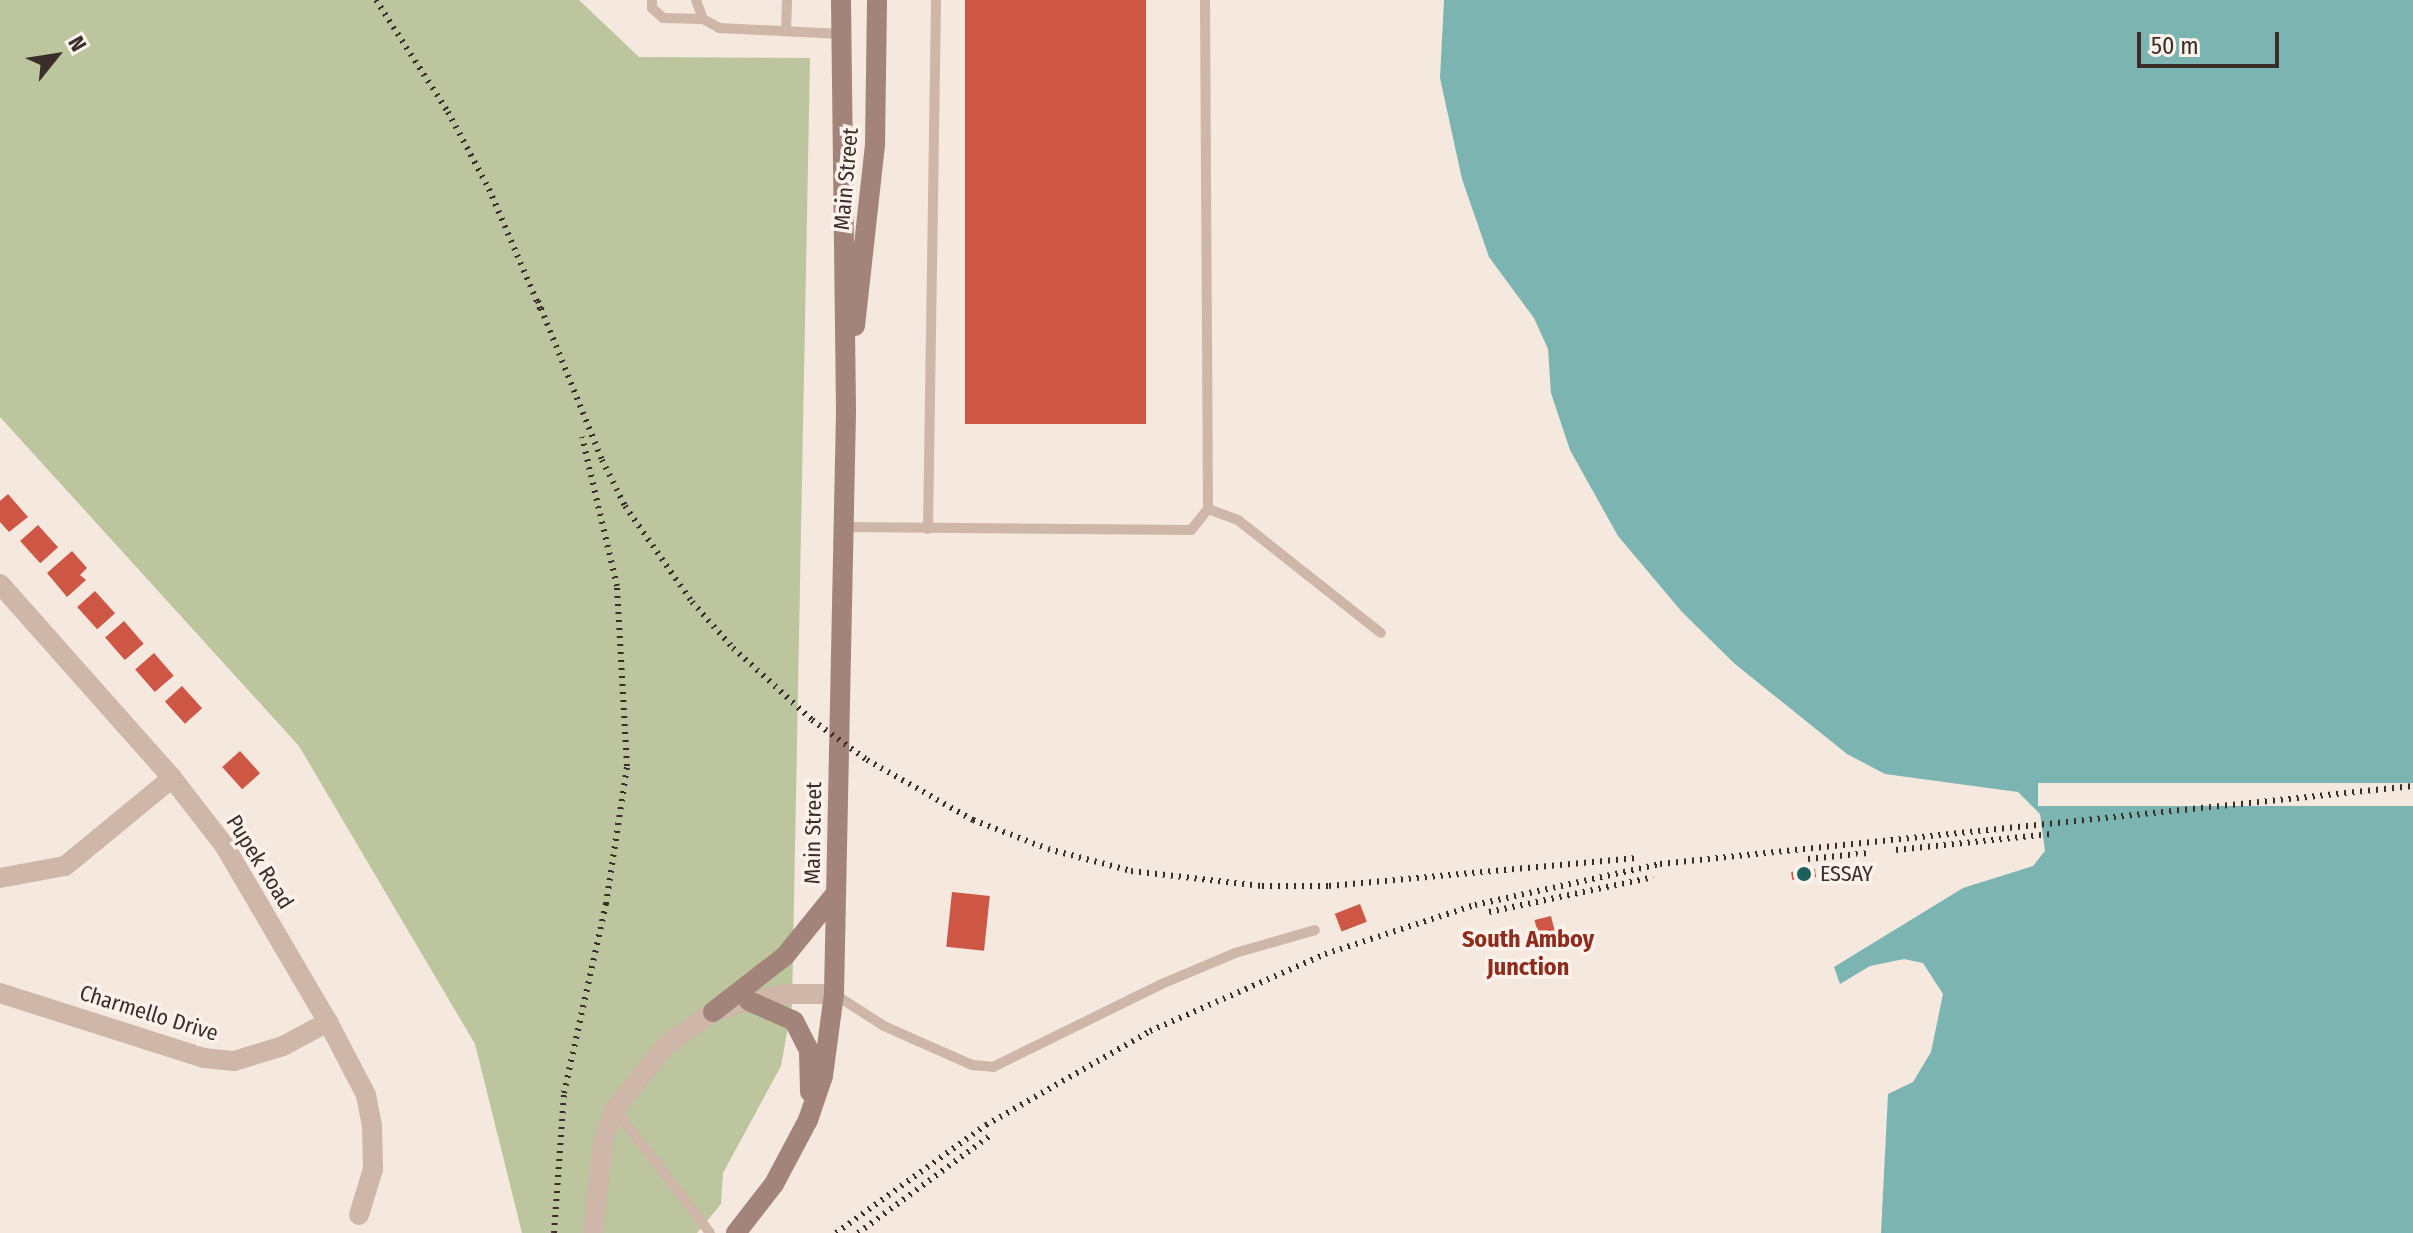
<!DOCTYPE html>
<style>
body{margin:0}
#map{position:relative;width:2413px;height:1233px;overflow:hidden;background:#f4e8df;font-family:"Fira Sans Condensed",sans-serif}
div>[style]{position:absolute}
.green>*{inset:0;background:#bcc59d}
.water>*{inset:0;background:#7bb4b0}
.pier>*{inset:0;background:#f4e8df;transform-origin:0 0}
.building>*{inset:0;background:#cd5644;transform-origin:0 0}
.service>*{height:10px;margin:-5px;padding:0 5px;transform-origin:5px;border-radius:5px;background:#ceb6a9}
.minor>*{height:20px;margin:-10px;padding:0 10px;transform-origin:10px;border-radius:10px;background:#ceb6a9}
.secondary>*{height:20px;margin:-10px;padding:0 10px;transform-origin:10px;border-radius:10px;background:#a2847a}
.rail>*{height:6px;margin-top:-3px;transform-origin:0;background:repeating-linear-gradient(90deg,#3b2d29 0 2px,transparent 0 8px)}
.dots>*{width:22px;height:22px;translate:-50% -50%;box-sizing:border-box;border:4px solid #fbf2ec;border-radius:50%}
span{translate:-50% -50%;white-space:nowrap;text-align:center;line-height:1.15;-webkit-text-stroke:7px #fbf2ec;paint-order:stroke}
.street-label{font-size:22px;color:#3b2d29}
.poi-label{font-size:22px;color:#3b2d29}
.left{translate:0 -50%;text-align:left}
.neighbourhood-label{font-size:24px;color:#8f2c1d;font-weight:700}
.north{position:absolute;left:16px;top:16px;width:80px;height:80px;-webkit-text-stroke:6px #fbf2ec;paint-order:stroke;rotate:60deg;font-size:22px;font-weight:700;line-height:32px;text-align:center;color:#3b2d29}
.north::after{content:'';display:block;margin:auto;width:28px;height:36px;background:#3b2d29;clip-path:polygon(50% 0,100% 100%,50% 72%,0 100%)}
.scale{position:absolute;left:2137px;top:32px;width:142px;height:36px;box-sizing:border-box;border:4px solid #3b2d29;border-top:0;padding-left:10px;font-size:24px;line-height:28px;white-space:nowrap;color:#3b2d29;-webkit-text-stroke:6px #fbf2ec;paint-order:stroke}
</style>
<div id="map">
<div class="green">
<div style="clip-path:polygon(0 0,579px 0,639px 57px,810px 58px,792px 1005px,781px 1066px,723px 1173px,721px 1204px,697px 1233px,522px 1233px,475px 1044px,299px 746px,0 417px)"></div>
</div>
<div class="water">
<div style="clip-path:polygon(1444px 0,2413px 0,2413px 1233px,1881px 1233px,1888px 1094px,1913px 1082px,1931px 1052px,1943px 994px,1923px 963px,1904px 959px,1870px 966px,1840px 984px,1834px 967px,1963px 888px,2033px 866px,2045px 851px,2040px 814px,2018px 792px,1885px 774px,1847px 754px,1735px 664px,1682px 612px,1618px 536px,1570px 450px,1551px 393px,1548px 349px,1534px 318px,1489px 257px,1462px 179px,1440px 78px)"></div>
</div>
<div class="pier">
<div style="left:2413px;top:783px;width:23px;height:375px;rotate:90deg"></div>
</div>
<div class="building">
<div style="left:965px;top:0;width:181px;height:424px"></div>
<div style="clip-path:polygon(8px 494px,28px 517px,9px 532px,0 522px,0 501px)"></div>
<div style="left:38px;top:525px;width:30px;height:24px;rotate:48deg"></div>
<div style="clip-path:polygon(72px 551px,87px 568px,80px 575px,86px 580px,67px 597px,47px 573px)"></div>
<div style="left:95px;top:591px;width:30px;height:24px;rotate:48deg"></div>
<div style="left:124px;top:621px;width:30px;height:25px;rotate:49deg"></div>
<div style="left:154px;top:653px;width:30px;height:25px;rotate:49deg"></div>
<div style="left:182px;top:686px;width:30px;height:23px;rotate:48deg"></div>
<div style="left:240px;top:751px;width:30px;height:24px;rotate:48deg"></div>
<div style="left:1815px;top:869px;width:8px;height:24px;rotate:83deg"></div>
<div style="left:952px;top:892px;width:38px;height:55px;rotate:6deg"></div>
<div style="left:1360px;top:904px;width:19px;height:27px;rotate:69deg"></div>
<div style="left:1551px;top:916px;width:16px;height:17px;rotate:76deg"></div>
</div>
<div class="service">
<div style="left:652px;top:0;width:8px;rotate:90deg"></div>
<div style="left:652px;top:8px;width:15px;rotate:42deg"></div>
<div style="left:663px;top:18px;width:40px;rotate:1.4deg"></div>
<div style="left:696px;top:0;width:20px;rotate:70deg"></div>
<div style="left:703px;top:19px;width:18px;rotate:29deg"></div>
<div style="left:719px;top:28px;width:122px;rotate:2.8deg"></div>
<div style="left:786px;top:31px;width:31px;rotate:-88deg"></div>
<div style="left:1208px;top:509px;width:32px;rotate:20deg"></div>
<div style="left:1238px;top:520px;width:182px;rotate:38.3deg"></div>
<div style="left:844px;top:527px;width:347px;rotate:0.5deg"></div>
<div style="left:1191px;top:530px;width:27px;rotate:-51deg"></div>
<div style="left:1208px;top:509px;width:509px;rotate:-90.34deg"></div>
<div style="left:928px;top:529px;width:529px;rotate:-89.13deg"></div>
<div style="left:834px;top:994px;width:59px;rotate:32.6deg"></div>
<div style="left:884px;top:1026px;width:96px;rotate:23.9deg"></div>
<div style="left:972px;top:1065px;width:21px;rotate:5deg"></div>
<div style="left:993px;top:1067px;width:191px;rotate:-26.2deg"></div>
<div style="left:1164px;top:983px;width:77px;rotate:-22.9deg"></div>
<div style="left:1235px;top:953px;width:83px;rotate:-16deg"></div>
<div style="left:615px;top:1109px;width:156px;rotate:52.5deg"></div>
</div>
<div class="minor">
<div style="left:0;top:584px;width:259px;rotate:48.4deg"></div>
<div style="left:172px;top:778px;width:85px;rotate:52.2deg"></div>
<div style="left:224px;top:845px;width:205px;rotate:59.6deg"></div>
<div style="left:328px;top:1022px;width:82px;rotate:62.5deg"></div>
<div style="left:366px;top:1095px;width:32px;rotate:79deg"></div>
<div style="left:372px;top:1126px;width:43px;rotate:88.7deg"></div>
<div style="left:373px;top:1169px;width:48px;rotate:106.9deg"></div>
<div style="left:0;top:878px;width:66px;rotate:-10.5deg"></div>
<div style="left:65px;top:866px;width:139px;rotate:-39.4deg"></div>
<div style="left:0;top:993px;width:214px;rotate:17.7deg"></div>
<div style="left:204px;top:1058px;width:30px;rotate:6deg"></div>
<div style="left:234px;top:1061px;width:51px;rotate:-17deg"></div>
<div style="left:283px;top:1046px;width:51px;rotate:-28.1deg"></div>
<div style="left:593px;top:1233px;width:92px;rotate:-83.7deg"></div>
<div style="left:603px;top:1142px;width:35px;rotate:-70deg"></div>
<div style="left:615px;top:1109px;width:83px;rotate:-51.3deg"></div>
<div style="left:667px;top:1044px;width:56px;rotate:-34.8deg"></div>
<div style="left:713px;top:1012px;width:25px;rotate:-18deg"></div>
<div style="left:737px;top:1004px;width:49px;rotate:-11.8deg"></div>
<div style="left:785px;top:994px;width:49px"></div>
</div>
<div class="secondary">
<div style="left:855px;top:326px;width:182px;rotate:-83.7deg"></div>
<div style="left:875px;top:145px;width:145px;rotate:-89.2deg"></div>
<div style="left:749px;top:1001px;width:49px;rotate:24deg"></div>
<div style="left:794px;top:1021px;width:33px;rotate:63deg"></div>
<div style="left:809px;top:1050px;width:42px;rotate:88.6deg"></div>
<div style="left:713px;top:1012px;width:91px;rotate:-37.9deg"></div>
<div style="left:785px;top:956px;width:81px;rotate:-51deg"></div>
<div style="left:736px;top:1233px;width:62px;rotate:-52.2deg"></div>
<div style="left:774px;top:1184px;width:72px;rotate:-62deg"></div>
<div style="left:808px;top:1120px;width:46px;rotate:-71.2deg"></div>
<div style="left:823px;top:1076px;width:83px;rotate:-82.4deg"></div>
<div style="left:834px;top:994px;width:584px;rotate:-88.82deg"></div>
<div style="left:846px;top:410px;width:410px;rotate:-90.7deg"></div>
</div>
<div class="rail">
<div style="left:376px;top:0;width:133px;rotate:57.3deg"></div>
<div style="left:448px;top:112px;width:87px;rotate:62deg"></div>
<div style="left:489px;top:189px;width:133px;rotate:66.9deg"></div>
<div style="left:538px;top:301px;width:171px;rotate:68.1deg"></div>
<div style="left:602px;top:460px;width:51px;rotate:63.4deg"></div>
<div style="left:625px;top:506px;width:117px;rotate:55.1deg"></div>
<div style="left:692px;top:602px;width:62px;rotate:48.3deg"></div>
<div style="left:733px;top:648px;width:107px;rotate:42.3deg"></div>
<div style="left:812px;top:720px;width:68px;rotate:36deg"></div>
<div style="left:867px;top:760px;width:122px;rotate:29.5deg"></div>
<div style="left:973px;top:820px;width:80px;rotate:21.1deg"></div>
<div style="left:1048px;top:849px;width:86px;rotate:14.8deg"></div>
<div style="left:1131px;top:871px;width:132px;rotate:6.5deg"></div>
<div style="left:1262px;top:886px;width:67px"></div>
<div style="left:1329px;top:886px;width:309px;rotate:-5.2deg"></div>
<div style="left:1896px;top:850px;width:156px;rotate:-5.9deg"></div>
<div style="left:1808px;top:859px;width:60px;rotate:-5.7deg"></div>
<div style="left:1489px;top:912px;width:168px;rotate:-12deg"></div>
<div style="left:554px;top:1233px;width:140px;rotate:-85.9deg"></div>
<div style="left:564px;top:1093px;width:194px;rotate:-77.5deg"></div>
<div style="left:606px;top:904px;width:140px;rotate:-81.3deg"></div>
<div style="left:627px;top:766px;width:180px;rotate:-93.2deg"></div>
<div style="left:617px;top:586px;width:153px;rotate:-103.2deg"></div>
<div style="left:836px;top:1233px;width:185px;rotate:-35.8deg"></div>
<div style="left:986px;top:1125px;width:189px;rotate:-29.8deg"></div>
<div style="left:1150px;top:1031px;width:191px;rotate:-23.7deg"></div>
<div style="left:1325px;top:954px;width:158px;rotate:-18.1deg"></div>
<div style="left:1475px;top:905px;width:189px;rotate:-12.5deg"></div>
<div style="left:1660px;top:864px;width:757px;rotate:-5.91deg"></div>
<div style="left:858px;top:1233px;width:165px;rotate:-36.4deg"></div>
</div>
<div class="dots">
<div style="left:1804px;top:874px;background:#1c5f5c"></div>
</div>
<div class="street-label">
<span style="left:846px;top:179px;rotate:-85deg">Main Street</span>
<span style="left:813px;top:833px;rotate:-89deg">Main Street</span>
<span style="left:260px;top:862px;rotate:58deg">Pupek Road</span>
<span style="left:149px;top:1013px;rotate:17deg">Charmello Drive</span>
</div>
<div class="poi-label">
<span class="left" style="left:1820px;top:874px">ESSAY</span>
</div>
<div class="neighbourhood-label">
<span style="left:1528px;top:954px">South Amboy<br>Junction</span>
</div>
<div class="north">N</div>
<div class="scale">50 m</div>
</div>
